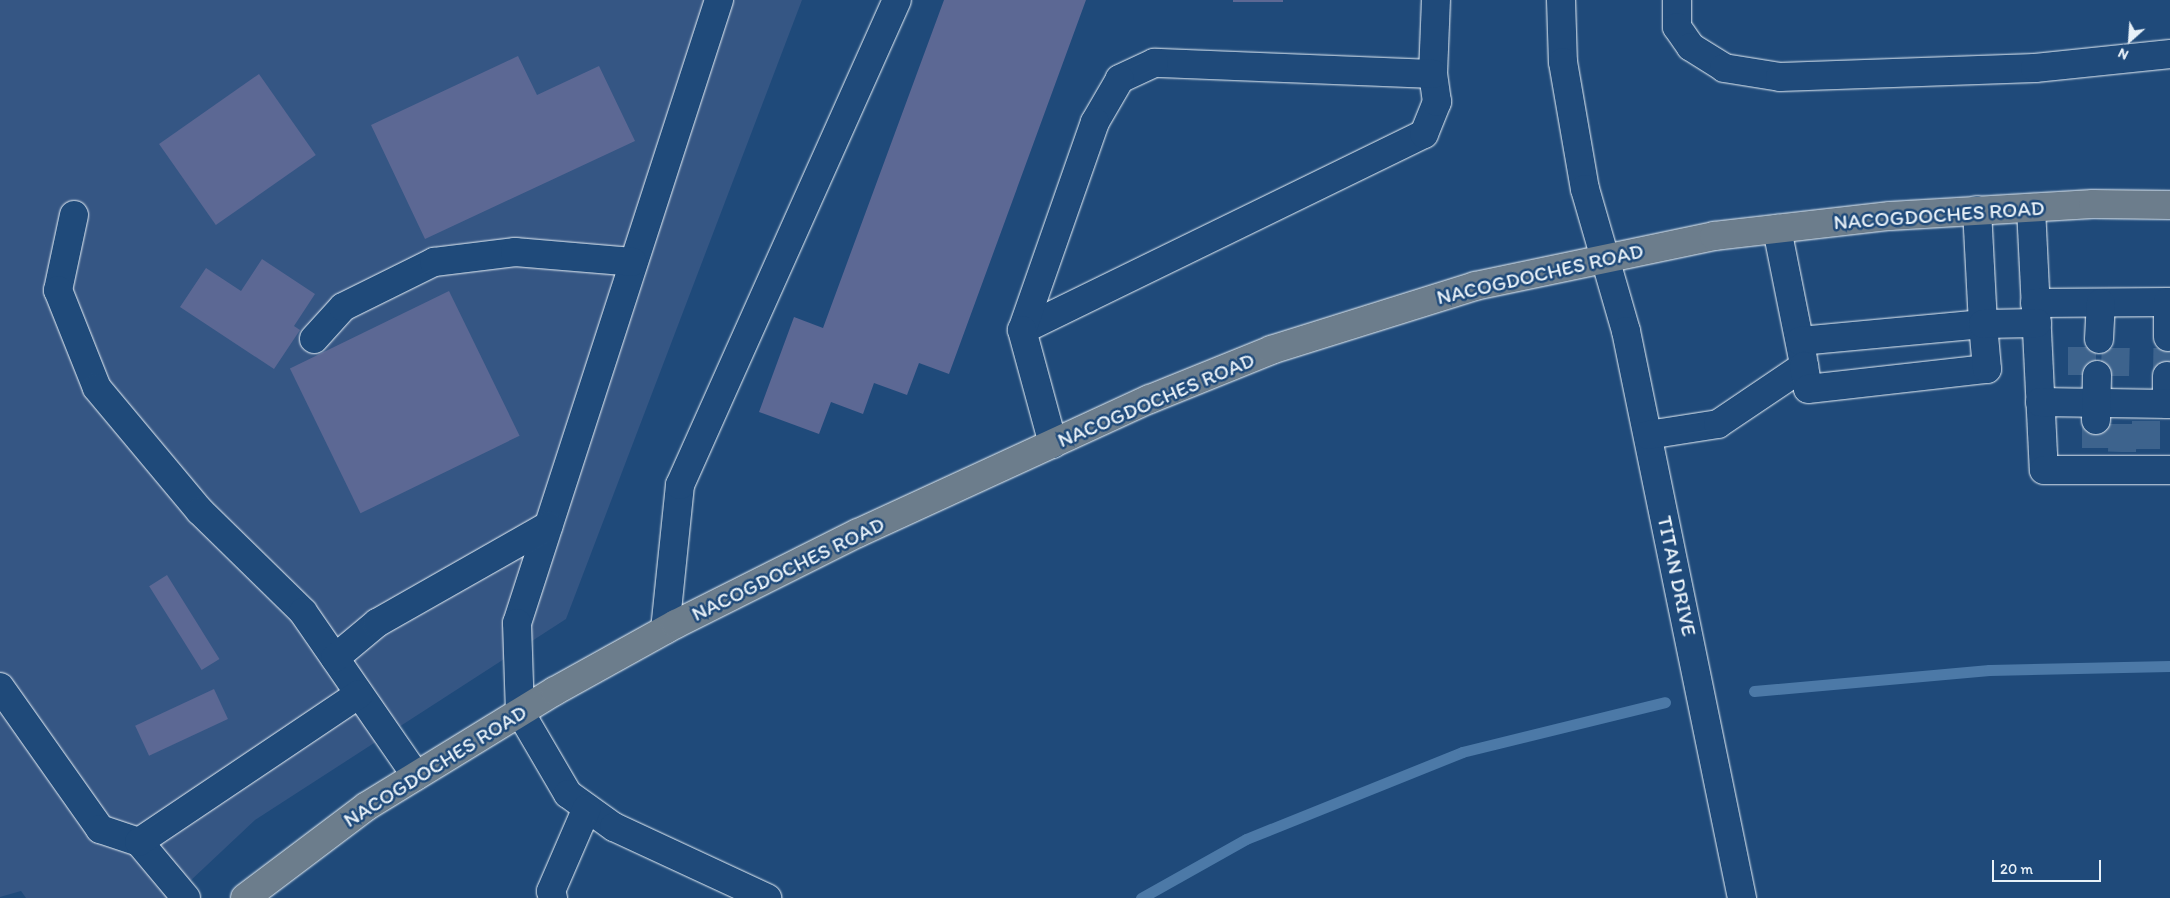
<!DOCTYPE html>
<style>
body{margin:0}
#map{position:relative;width:2170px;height:898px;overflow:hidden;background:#1f4a7a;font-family:Itim,sans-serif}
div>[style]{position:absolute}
.built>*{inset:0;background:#355684}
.stream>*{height:11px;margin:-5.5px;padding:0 5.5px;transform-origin:5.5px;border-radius:5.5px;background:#4c79a7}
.building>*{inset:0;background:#5c6894;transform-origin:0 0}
.minor-tunnel>*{height:28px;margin-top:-14px;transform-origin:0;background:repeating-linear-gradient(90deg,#3d638d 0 28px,transparent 0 42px)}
.roads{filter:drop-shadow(0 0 1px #e8f1f8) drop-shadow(0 0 1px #e8f1f8)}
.minor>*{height:28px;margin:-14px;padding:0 14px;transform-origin:14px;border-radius:14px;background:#1f4a7a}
.major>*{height:28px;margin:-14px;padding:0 14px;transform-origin:14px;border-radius:14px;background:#6c7d8c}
span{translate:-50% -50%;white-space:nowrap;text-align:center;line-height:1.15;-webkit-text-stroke:5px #1f4a7a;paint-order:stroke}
.street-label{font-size:21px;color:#e8f1f8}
.north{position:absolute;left:2105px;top:15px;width:50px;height:50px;-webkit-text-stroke:4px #1f4a7a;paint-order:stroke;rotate:206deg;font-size:14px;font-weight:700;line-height:20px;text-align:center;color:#e8f1f8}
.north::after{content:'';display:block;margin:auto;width:18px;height:22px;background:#e8f1f8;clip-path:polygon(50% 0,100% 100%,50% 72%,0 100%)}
.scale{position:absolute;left:1992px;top:860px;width:109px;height:22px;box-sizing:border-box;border:2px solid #e8f1f8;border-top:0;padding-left:6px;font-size:15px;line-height:18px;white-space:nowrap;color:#e8f1f8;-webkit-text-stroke:4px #1f4a7a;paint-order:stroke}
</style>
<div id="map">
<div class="built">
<div style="clip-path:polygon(0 0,802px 0,566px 619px,255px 820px,172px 898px,26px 898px,21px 891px,0 897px)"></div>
</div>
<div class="stream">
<div style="left:1754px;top:691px;width:236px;rotate:-5.1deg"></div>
<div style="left:1989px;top:670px;width:181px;rotate:-1.3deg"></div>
<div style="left:1141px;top:898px;width:120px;rotate:-29.3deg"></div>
<div style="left:1246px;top:839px;width:233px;rotate:-21.9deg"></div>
<div style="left:1462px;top:752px;width:209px;rotate:-13.8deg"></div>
</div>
<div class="building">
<div style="clip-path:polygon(944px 0,1086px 0,949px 374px,919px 363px,907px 395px,874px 383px,863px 414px,831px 402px,819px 434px,759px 412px,794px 317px,823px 328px)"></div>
<div style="left:1233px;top:0;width:50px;height:2px"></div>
<div style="clip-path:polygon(518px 56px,537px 95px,599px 66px,635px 141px,425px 239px,371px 125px)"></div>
<div style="left:259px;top:74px;width:99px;height:122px;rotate:55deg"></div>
<div style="clip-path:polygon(262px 259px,315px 294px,294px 326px,300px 330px,274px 369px,180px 307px,206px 268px,241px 291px)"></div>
<div style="left:449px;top:291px;width:161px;height:177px;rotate:64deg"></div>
<div style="left:167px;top:575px;width:99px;height:21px;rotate:58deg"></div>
<div style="left:214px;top:689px;width:33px;height:87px;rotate:65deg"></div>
</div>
<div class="minor-tunnel">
<div style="left:2082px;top:375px;width:38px;rotate:-90deg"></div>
<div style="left:2115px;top:376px;width:40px;rotate:-88.6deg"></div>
<div style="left:2167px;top:376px;width:39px;rotate:-89deg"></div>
<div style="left:2096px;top:420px;width:32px;rotate:90deg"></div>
<div style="left:2146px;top:421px;width:31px;rotate:90deg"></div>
<div style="left:2122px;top:452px;width:35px;rotate:-88deg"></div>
</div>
<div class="roads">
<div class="minor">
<div style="left:719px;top:0;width:655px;rotate:107.96deg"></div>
<div style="left:517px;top:623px;width:89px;rotate:88.1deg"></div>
<div style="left:520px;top:712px;width:95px;rotate:59.7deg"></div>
<div style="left:568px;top:794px;width:57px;rotate:35.7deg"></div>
<div style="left:614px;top:827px;width:169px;rotate:24.9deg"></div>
<div style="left:1561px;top:0;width:62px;rotate:88.2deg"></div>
<div style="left:1563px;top:62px;width:129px;rotate:80.2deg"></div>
<div style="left:1585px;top:189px;width:148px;rotate:73.9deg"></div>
<div style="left:1626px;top:331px;width:579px;rotate:78.44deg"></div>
<div style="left:1677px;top:0;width:27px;rotate:90deg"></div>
<div style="left:1677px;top:27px;width:24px;rotate:55deg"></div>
<div style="left:1691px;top:47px;width:39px;rotate:32deg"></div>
<div style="left:1724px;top:68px;width:57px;rotate:9.1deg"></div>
<div style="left:1780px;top:77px;width:255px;rotate:-2deg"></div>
<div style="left:2035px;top:68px;width:136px;rotate:-5.9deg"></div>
<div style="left:1433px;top:74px;width:74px;rotate:-87.7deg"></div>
<div style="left:2031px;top:208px;width:262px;rotate:87.2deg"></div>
<div style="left:2044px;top:470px;width:126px"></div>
<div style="left:74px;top:215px;width:77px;rotate:102deg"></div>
<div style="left:58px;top:290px;width:105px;rotate:68.3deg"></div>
<div style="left:97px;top:388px;width:160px;rotate:50.1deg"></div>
<div style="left:200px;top:511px;width:144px;rotate:44.4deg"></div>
<div style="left:303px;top:612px;width:199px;rotate:55.4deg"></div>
<div style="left:1777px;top:229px;width:133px;rotate:78.7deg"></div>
<div style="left:2035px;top:303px;width:135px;rotate:-0.4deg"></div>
<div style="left:1022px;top:330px;width:447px;rotate:-26deg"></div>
<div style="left:1424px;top:134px;width:35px;rotate:-68deg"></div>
<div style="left:1437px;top:102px;width:28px;rotate:-98deg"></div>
<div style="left:1433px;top:74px;width:279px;rotate:-177.7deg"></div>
<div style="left:1154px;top:63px;width:38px;rotate:155deg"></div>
<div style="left:1120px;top:79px;width:50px;rotate:120.2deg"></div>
<div style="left:1095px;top:122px;width:220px;rotate:109.3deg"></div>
<div style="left:1022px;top:330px;width:118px;rotate:74.8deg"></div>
<div style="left:2168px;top:337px;width:35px;rotate:-90deg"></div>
<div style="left:314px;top:339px;width:43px;rotate:-47.8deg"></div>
<div style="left:343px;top:307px;width:102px;rotate:-26.3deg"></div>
<div style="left:434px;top:262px;width:82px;rotate:-7deg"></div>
<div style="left:515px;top:252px;width:118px;rotate:4.8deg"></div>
<div style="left:2099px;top:339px;width:36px;rotate:-87deg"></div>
<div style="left:1800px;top:341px;width:184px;rotate:-5.3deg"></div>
<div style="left:1983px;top:324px;width:114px;rotate:-93deg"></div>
<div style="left:2167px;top:376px;width:28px;rotate:90deg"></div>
<div style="left:2040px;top:402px;width:130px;rotate:0.9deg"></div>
<div style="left:2096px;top:420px;width:45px;rotate:-88.7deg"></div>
<div style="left:1648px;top:435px;width:71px;rotate:-8.9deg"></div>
<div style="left:1718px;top:424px;width:104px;rotate:-34deg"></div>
<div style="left:1804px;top:366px;width:23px;rotate:80deg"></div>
<div style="left:1808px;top:389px;width:180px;rotate:-6.4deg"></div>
<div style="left:1987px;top:369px;width:45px;rotate:-95.1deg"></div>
<div style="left:1983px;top:324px;width:54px;rotate:-1.1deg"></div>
<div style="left:665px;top:630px;width:146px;rotate:-84.1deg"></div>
<div style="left:680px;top:485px;width:531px;rotate:-65.9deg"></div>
<div style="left:335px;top:658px;width:55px;rotate:-39.8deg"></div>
<div style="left:377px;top:623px;width:197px;rotate:-29.6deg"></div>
<div style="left:0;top:687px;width:174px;rotate:54.8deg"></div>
<div style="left:100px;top:829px;width:41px;rotate:18.4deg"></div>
<div style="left:186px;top:898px;width:73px;rotate:-130deg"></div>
<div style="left:139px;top:842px;width:265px;rotate:-33.9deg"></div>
<div style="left:553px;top:898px;width:7px;rotate:-106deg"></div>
<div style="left:551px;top:891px;width:90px;rotate:-66.6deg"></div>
</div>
<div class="major">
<div style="left:245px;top:898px;width:153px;rotate:-37deg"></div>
<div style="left:367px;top:806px;width:220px;rotate:-31.5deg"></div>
<div style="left:555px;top:691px;width:138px;rotate:-29deg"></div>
<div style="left:676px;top:624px;width:203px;rotate:-26.6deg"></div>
<div style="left:858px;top:533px;width:321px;rotate:-24.7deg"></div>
<div style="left:1150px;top:399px;width:131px;rotate:-22deg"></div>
<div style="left:1271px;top:350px;width:214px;rotate:-17.4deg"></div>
<div style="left:1475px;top:286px;width:244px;rotate:-11.8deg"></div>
<div style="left:1714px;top:236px;width:177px;rotate:-6.5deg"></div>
<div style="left:1890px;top:216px;width:203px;rotate:-3.4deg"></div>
<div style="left:2093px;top:204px;width:77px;rotate:0.7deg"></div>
</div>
</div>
<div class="street-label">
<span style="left:1939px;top:215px;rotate:-4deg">NACOGDOCHES ROAD</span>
<span style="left:1540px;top:274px;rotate:-13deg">NACOGDOCHES ROAD</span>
<span style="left:1156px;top:400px;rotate:-23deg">NACOGDOCHES ROAD</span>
<span style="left:788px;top:569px;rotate:-26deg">NACOGDOCHES ROAD</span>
<span style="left:1677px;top:576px;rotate:78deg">TITAN DRIVE</span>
<span style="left:435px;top:766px;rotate:-32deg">NACOGDOCHES ROAD</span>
</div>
<div class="north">N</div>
<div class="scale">20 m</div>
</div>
